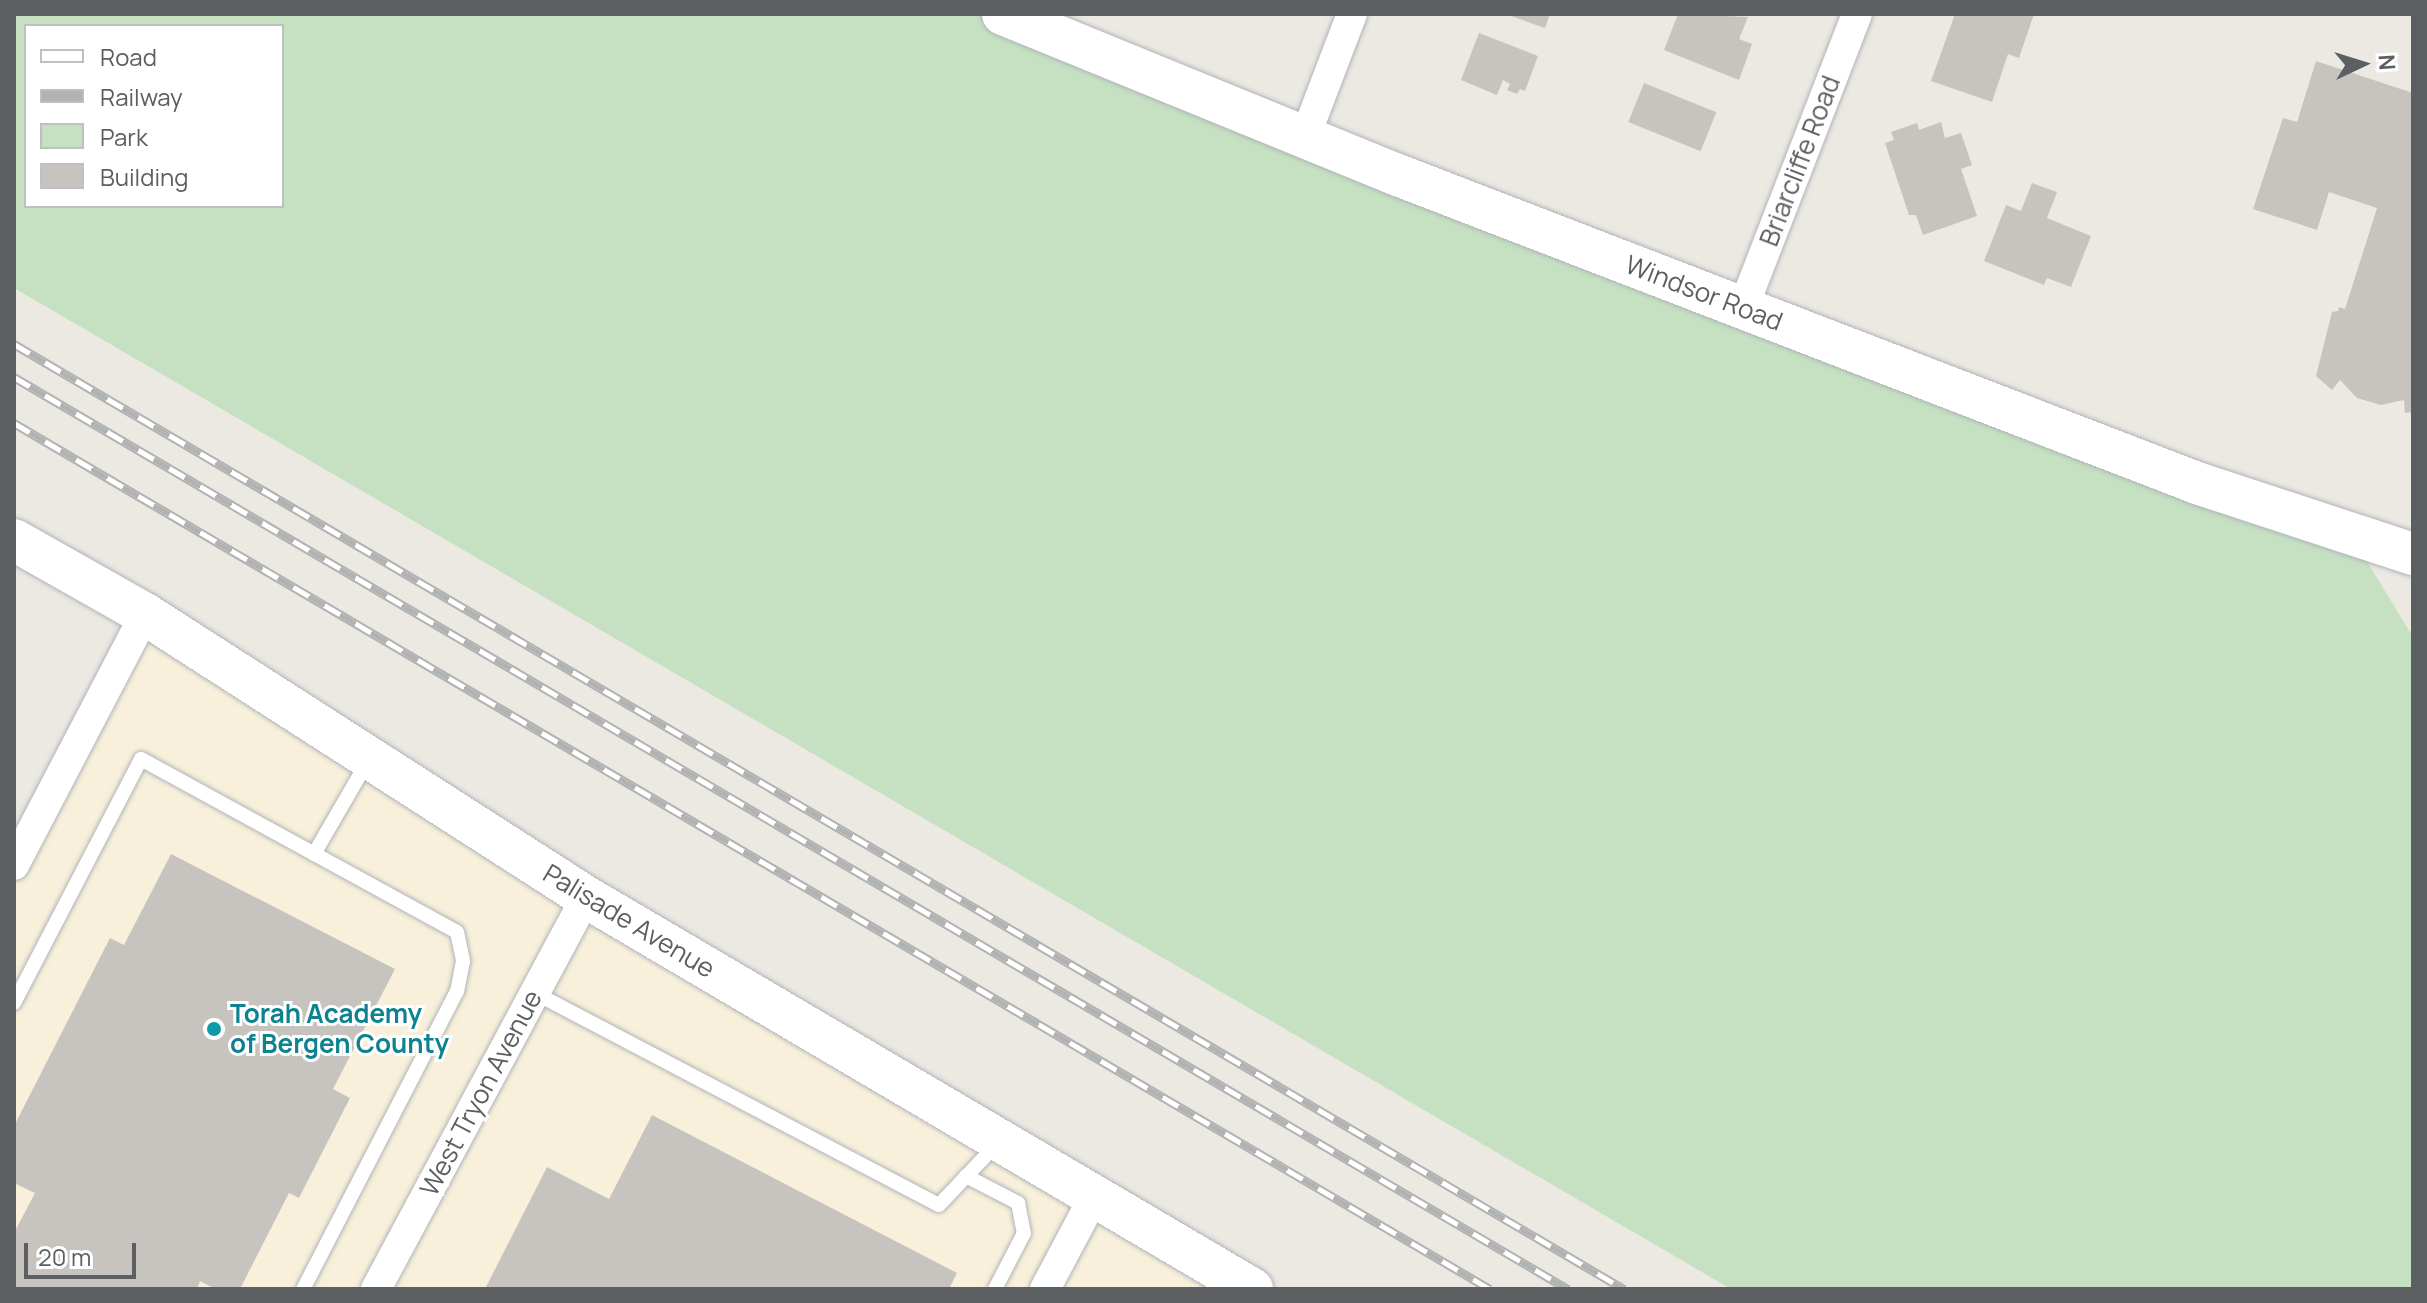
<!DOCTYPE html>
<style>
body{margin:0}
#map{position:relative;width:2427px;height:1303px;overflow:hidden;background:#ece9e3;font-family:Manrope,sans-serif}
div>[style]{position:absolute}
.commercial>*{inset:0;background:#f9f0db}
.green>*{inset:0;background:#c5e1c2}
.building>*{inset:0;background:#c7c4c0;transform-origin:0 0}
.roads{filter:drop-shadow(0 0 2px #b0b4b7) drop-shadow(0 0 2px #b0b4b7)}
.lane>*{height:14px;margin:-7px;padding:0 7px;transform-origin:7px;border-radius:7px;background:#fff}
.street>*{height:30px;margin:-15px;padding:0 15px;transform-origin:15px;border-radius:15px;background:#fff}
.secondary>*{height:42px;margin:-21px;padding:0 21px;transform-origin:21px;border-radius:21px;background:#fff}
.rail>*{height:9px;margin-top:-4.5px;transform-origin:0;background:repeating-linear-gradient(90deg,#fff 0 18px,#b1b2b2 0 36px);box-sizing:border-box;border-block:2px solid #b1b2b2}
.dots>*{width:22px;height:22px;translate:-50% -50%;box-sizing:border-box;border:4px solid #fff;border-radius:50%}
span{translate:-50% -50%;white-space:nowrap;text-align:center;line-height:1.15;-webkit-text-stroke:6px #fff;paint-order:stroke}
.street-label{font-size:26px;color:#5b5f62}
.culture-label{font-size:26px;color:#0d838f;font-weight:700}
.left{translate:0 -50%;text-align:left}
.frame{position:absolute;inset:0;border:16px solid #5b5f62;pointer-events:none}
.legend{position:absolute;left:24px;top:24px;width:260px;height:184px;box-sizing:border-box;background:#fff;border:2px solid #bdbfc0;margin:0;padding:10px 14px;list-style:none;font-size:24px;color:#5b5f62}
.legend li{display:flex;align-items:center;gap:16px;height:40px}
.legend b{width:40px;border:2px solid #bdbfc0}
.north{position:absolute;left:2323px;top:24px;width:80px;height:80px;-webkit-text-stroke:6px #fff;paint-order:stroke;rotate:86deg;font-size:22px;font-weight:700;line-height:32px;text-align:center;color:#5b5f62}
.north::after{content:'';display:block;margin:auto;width:28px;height:36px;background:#5b5f62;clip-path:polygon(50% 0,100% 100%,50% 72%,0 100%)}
.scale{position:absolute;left:24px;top:1243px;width:112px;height:36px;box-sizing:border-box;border:4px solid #5b5f62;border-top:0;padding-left:10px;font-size:24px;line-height:28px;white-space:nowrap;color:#5b5f62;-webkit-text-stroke:6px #fff;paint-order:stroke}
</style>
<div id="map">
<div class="commercial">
<div style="clip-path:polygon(145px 614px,1252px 1289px,14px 1289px,14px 865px)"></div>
</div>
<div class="green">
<div style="clip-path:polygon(evenodd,14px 14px,1002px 14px,2351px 535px,2413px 637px,2413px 1289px,1731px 1289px,14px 288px,14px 14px,26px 26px,282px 26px,282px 206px,26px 206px,26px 26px)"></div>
</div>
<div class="building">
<div style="clip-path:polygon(1505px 14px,1550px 14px,1545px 28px)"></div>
<div style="clip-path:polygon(1678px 14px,1748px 17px,1739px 39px,1752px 44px,1739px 80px,1664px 50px)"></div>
<div style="clip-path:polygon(1955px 14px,2034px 14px,2019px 58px,2008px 54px,1992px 102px,1931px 81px)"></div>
<div style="clip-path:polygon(1479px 33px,1538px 56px,1525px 91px,1520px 89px,1517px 94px,1507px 90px,1510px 84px,1503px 80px,1497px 95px,1461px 80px)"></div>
<div style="clip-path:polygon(2316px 61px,2413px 93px,2413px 412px,2405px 413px,2404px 400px,2381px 405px,2357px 398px,2340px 380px,2332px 390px,2316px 376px,2332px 312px,2338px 311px,2339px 307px,2345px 309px,2377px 208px,2329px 192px,2317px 230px,2253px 209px,2283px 118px,2297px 122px)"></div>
<div style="left:1644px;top:83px;width:78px;height:42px;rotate:22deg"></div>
<div style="clip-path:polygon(1941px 122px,1945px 138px,1961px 133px,1972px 165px,1961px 169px,1977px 216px,1923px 235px,1916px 215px,1909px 215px,1885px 143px,1894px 140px,1891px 132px,1917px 123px,1919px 130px)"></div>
<div style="clip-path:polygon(2032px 183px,2057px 192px,2047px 218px,2091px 236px,2071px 287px,2047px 278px,2044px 285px,1984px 261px,2006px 205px,2021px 211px)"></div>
<div style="clip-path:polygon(171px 854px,395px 969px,333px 1089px,350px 1098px,299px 1198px,289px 1193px,240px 1289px,215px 1289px,200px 1281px,197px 1289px,14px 1289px,14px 1233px,35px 1193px,14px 1183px,14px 1126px,110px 938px,124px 945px)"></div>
<div style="clip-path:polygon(652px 1115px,957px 1273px,949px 1289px,485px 1289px,547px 1167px,609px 1199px)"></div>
</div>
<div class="roads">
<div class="lane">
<div style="left:314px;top:854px;width:108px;rotate:-59.9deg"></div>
<div style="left:535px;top:993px;width:456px;rotate:27.7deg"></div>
<div style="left:939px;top:1205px;width:83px;rotate:-46.5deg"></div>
<div style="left:14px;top:1003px;width:275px;rotate:-62.5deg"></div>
<div style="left:141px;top:759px;width:360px;rotate:28.7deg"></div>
<div style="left:457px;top:932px;width:30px;rotate:78deg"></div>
<div style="left:463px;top:961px;width:31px;rotate:101deg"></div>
<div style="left:457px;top:991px;width:335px;rotate:117.3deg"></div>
<div style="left:966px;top:1176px;width:59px;rotate:27.4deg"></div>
<div style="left:1018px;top:1203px;width:31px;rotate:79deg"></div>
<div style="left:1024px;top:1233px;width:63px;rotate:117.4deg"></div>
</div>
<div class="street">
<div style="left:1305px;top:137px;width:132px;rotate:-69.1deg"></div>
<div style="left:1743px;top:308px;width:315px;rotate:-68.8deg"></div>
<div style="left:14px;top:865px;width:283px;rotate:-62.4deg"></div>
<div style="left:376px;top:1289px;width:445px;rotate:-61.8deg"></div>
<div style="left:1045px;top:1289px;width:104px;rotate:-62deg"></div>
</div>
<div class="secondary">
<div style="left:1003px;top:14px;width:423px;rotate:22.2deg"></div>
<div style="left:1395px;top:174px;width:859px;rotate:21.07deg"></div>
<div style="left:2197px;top:483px;width:227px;rotate:18.2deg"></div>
<div style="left:14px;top:540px;width:150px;rotate:29.5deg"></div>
<div style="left:145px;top:614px;width:524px;rotate:32.69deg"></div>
<div style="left:586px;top:897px;width:773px;rotate:30.48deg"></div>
</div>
</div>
<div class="rail">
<div style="left:14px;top:344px;width:1867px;rotate:30.41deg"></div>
<div style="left:14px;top:377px;width:1802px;rotate:30.41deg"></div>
<div style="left:14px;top:423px;width:1711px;rotate:30.4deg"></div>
</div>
<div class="dots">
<div style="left:214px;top:1029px;background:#0f9aa8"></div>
</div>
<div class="street-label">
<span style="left:1800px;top:161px;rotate:-69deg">Briarcliffe Road</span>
<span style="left:1704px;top:293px;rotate:21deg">Windsor Road</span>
<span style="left:629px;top:921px;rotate:31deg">Palisade Avenue</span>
<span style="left:481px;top:1093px;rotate:-62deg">West Tryon Avenue</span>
</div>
<div class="culture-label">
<span class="left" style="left:230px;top:1029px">Torah Academy<br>of Bergen County</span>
</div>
<div class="frame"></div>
<ul class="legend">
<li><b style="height:10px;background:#fff"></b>Road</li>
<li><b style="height:10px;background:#b1b2b2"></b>Railway</li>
<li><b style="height:22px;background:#c5e1c2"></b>Park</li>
<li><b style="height:22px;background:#c7c4c0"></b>Building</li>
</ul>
<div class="north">N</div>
<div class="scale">20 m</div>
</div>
